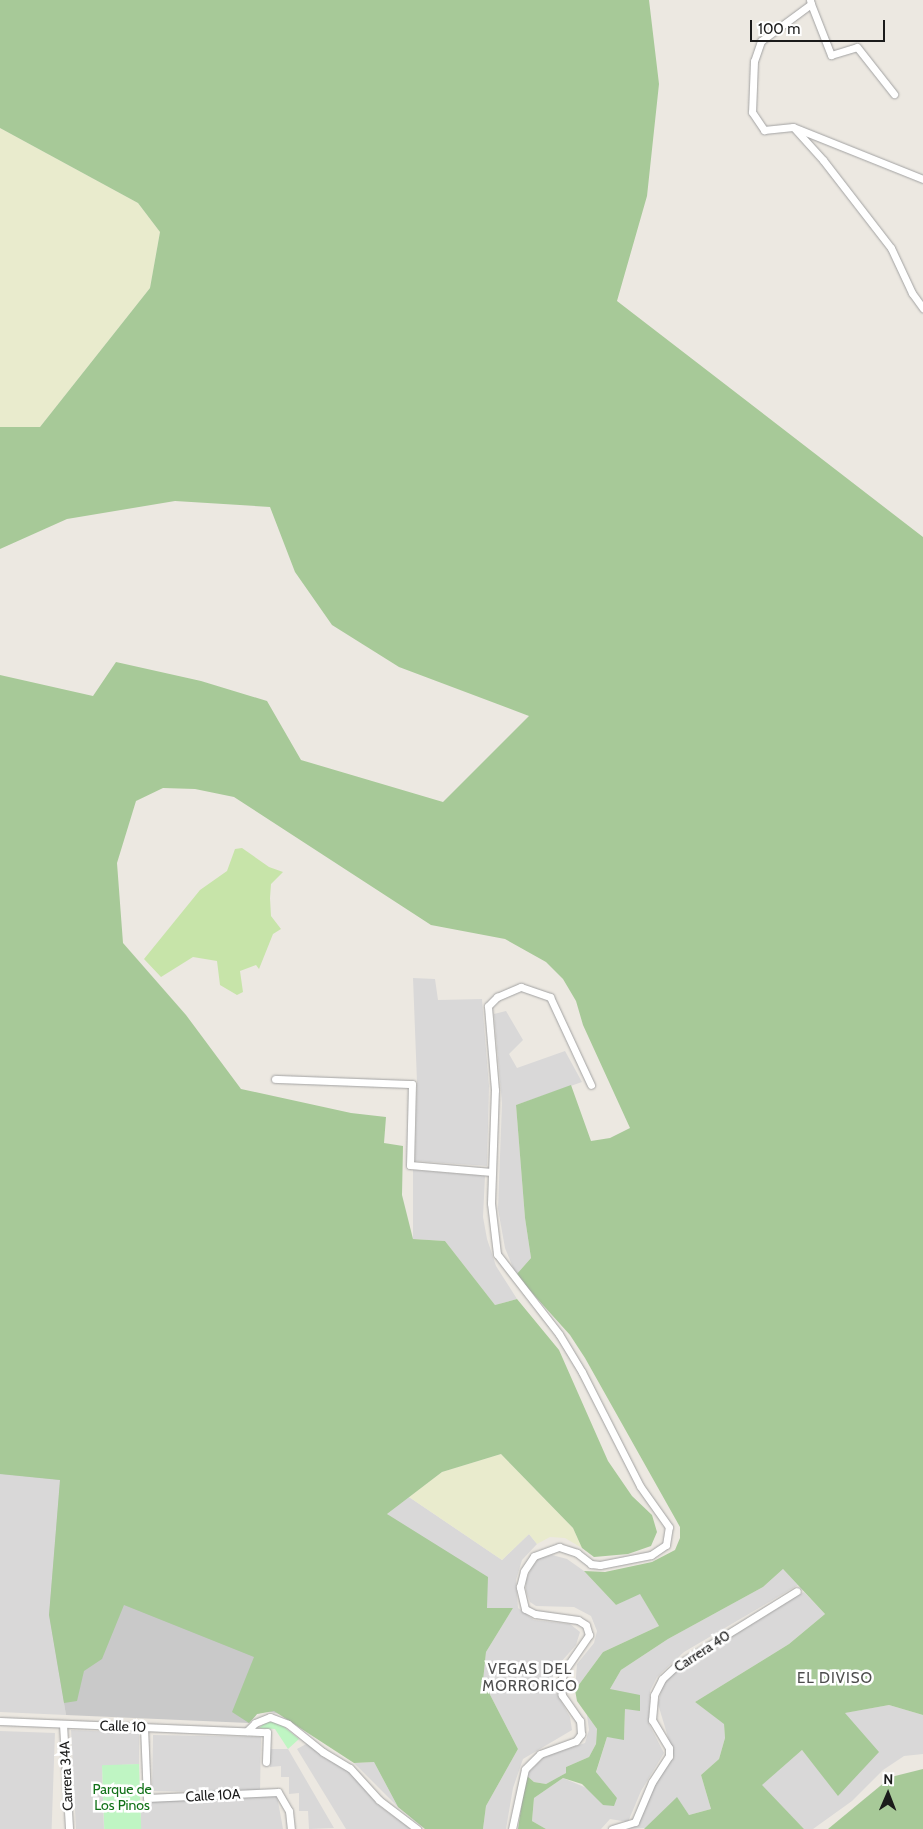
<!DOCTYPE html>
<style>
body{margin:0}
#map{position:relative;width:923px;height:1829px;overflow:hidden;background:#ece8e1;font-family:Cabin,sans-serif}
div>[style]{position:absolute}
.residential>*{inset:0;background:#d9d8d8;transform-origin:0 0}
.religious>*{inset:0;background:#c9c9c9}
.farmland>*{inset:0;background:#e9ebcd}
.grass>*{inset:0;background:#c7e4a9}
.forest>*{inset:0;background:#a7c998}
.park>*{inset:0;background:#bff5c3;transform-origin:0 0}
.roads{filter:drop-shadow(0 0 1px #a2a2a2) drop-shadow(0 0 1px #a2a2a2)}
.minor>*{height:7px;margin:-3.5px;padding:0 3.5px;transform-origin:3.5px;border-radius:3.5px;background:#fff}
span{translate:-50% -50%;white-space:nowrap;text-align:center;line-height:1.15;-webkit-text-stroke:5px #fff;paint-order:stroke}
.street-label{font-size:14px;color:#1b1b1b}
.park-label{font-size:14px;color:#117118}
.neighbourhood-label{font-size:15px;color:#4e4e4e;letter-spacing:1px}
.north{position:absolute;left:863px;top:1769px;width:50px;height:50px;-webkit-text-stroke:4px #fff;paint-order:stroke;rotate:1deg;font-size:14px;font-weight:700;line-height:20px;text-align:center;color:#1b1b1b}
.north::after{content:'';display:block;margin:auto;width:18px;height:22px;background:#1b1b1b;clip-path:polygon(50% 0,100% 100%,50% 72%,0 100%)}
.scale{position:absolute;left:750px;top:20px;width:135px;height:22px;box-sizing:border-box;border:2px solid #1b1b1b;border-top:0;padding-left:6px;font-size:15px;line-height:18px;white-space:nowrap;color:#1b1b1b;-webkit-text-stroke:4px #fff;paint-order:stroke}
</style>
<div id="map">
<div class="residential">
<div style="clip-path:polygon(413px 978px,435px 979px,438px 1000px,482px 999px,489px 1086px,487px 1166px,415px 1161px,417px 1082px)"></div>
<div style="clip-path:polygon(506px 1011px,523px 1040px,509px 1054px,517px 1068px,565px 1051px,582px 1082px,516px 1105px,525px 1218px,531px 1258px,516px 1275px,505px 1248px,498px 1209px,502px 1103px,494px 1014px)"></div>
<div style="clip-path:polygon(413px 1170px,485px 1176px,483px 1217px,487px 1239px,496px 1266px,517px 1299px,495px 1305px,445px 1241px,413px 1239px)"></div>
<div style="clip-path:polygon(0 1474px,60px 1480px,49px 1615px,66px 1715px,0 1712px)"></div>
<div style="clip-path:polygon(409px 1497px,502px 1560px,529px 1534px,537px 1544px,522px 1560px,516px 1580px,518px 1608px,534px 1620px,570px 1624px,580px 1632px,576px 1645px,554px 1670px,552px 1685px,570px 1717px,572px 1730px,523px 1759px,513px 1788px,506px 1829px,483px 1829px,486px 1806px,518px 1749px,483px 1681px,486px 1652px,513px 1608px,487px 1608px,387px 1514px)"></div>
<div style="clip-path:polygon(552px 1555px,567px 1559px,584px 1571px,616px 1605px,640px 1593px,659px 1626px,603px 1652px,575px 1690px,577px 1664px,594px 1643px,597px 1631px,591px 1616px,574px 1607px,536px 1606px,530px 1602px,526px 1591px,526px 1580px,531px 1569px,539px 1558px)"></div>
<div style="clip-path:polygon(783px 1569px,798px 1585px,684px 1652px,657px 1677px,650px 1691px,649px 1724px,664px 1753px,641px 1791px,628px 1822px,610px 1819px,601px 1829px,546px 1829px,532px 1821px,534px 1798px,563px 1778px,589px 1789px,603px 1805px,617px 1798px,596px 1773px,607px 1737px,624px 1739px,625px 1709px,640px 1710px,610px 1689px,621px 1670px,668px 1639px,763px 1587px)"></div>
<div style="clip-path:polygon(804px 1592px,825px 1614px,789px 1644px,695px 1702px,724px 1723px,725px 1738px,719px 1759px,701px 1775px,711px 1809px,689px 1815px,677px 1798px,647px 1828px,628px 1829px,637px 1824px,656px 1782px,674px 1757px,658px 1704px,663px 1683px,673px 1673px)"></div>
<div style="clip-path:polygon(889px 1705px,923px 1715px,923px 1754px,904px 1756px,883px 1770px,852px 1801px,813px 1829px,804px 1829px,761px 1785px,802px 1750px,838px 1795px,844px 1713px)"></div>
<div style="clip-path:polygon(587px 1715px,597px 1729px,596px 1744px,589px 1757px,566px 1767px,566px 1773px,546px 1784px,534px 1782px,526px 1775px,544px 1757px,585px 1743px,589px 1730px)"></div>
<div style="clip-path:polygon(71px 1730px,139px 1733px,139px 1764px,102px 1766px,104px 1829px,76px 1829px)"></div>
<div style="left:0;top:1731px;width:55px;height:98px;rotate:2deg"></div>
<div style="left:153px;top:1735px;width:108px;height:56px;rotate:1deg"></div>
<div style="clip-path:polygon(308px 1743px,323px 1757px,349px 1771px,377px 1804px,411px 1829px,346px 1829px,297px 1749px)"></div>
<div style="clip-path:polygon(270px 1749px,288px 1749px,334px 1828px,309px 1829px,308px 1811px,299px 1811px,299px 1793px,289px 1794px,289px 1777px,281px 1777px,281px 1766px,270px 1767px)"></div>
<div style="clip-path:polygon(374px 1762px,398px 1807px,354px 1763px)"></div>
<div style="clip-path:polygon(277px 1796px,283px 1829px,141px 1829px,141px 1802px)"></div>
</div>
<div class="religious">
<div style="clip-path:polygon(0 1424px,355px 1566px,284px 1715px,267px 1711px,257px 1714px,249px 1723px,66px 1715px,49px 1615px,60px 1480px,0 1474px)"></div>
</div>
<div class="farmland">
<div style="clip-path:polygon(0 128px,138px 203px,160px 232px,150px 288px,40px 427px,0 427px)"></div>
<div style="clip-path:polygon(501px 1454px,573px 1528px,582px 1548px,565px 1538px,550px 1537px,537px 1544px,529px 1534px,502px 1560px,409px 1497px,442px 1472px)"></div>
</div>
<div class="grass">
<div style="clip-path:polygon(242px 848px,269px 867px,283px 872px,271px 884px,270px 898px,271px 916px,281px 929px,273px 934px,259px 969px,256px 965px,240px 971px,243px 992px,237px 995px,220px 985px,217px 961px,193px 957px,161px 977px,144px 959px,200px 890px,227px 871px,235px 849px)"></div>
</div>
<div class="forest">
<div style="clip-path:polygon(0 0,649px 0,659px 84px,647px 196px,617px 301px,923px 537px,923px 1715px,889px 1705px,845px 1713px,879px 1752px,838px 1796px,802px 1750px,762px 1785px,804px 1829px,644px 1829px,677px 1797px,689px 1815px,711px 1809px,701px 1775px,719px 1759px,725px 1738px,724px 1724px,695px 1702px,789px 1644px,825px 1614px,783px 1569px,763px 1587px,668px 1639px,621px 1670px,610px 1689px,640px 1695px,640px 1711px,625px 1709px,624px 1740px,607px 1737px,596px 1772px,617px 1798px,614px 1806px,603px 1805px,582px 1784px,563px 1778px,534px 1798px,532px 1821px,546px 1829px,518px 1829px,526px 1775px,534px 1782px,546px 1784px,566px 1773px,566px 1767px,589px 1757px,596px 1744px,597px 1729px,577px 1701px,575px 1690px,603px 1652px,659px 1626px,640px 1594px,616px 1605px,584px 1571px,605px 1572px,652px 1562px,675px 1550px,680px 1538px,680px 1527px,585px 1358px,570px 1335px,516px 1275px,531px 1258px,525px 1218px,516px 1105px,571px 1085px,591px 1141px,610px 1138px,630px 1128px,583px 1025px,576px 1001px,563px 979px,546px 962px,505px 939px,431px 925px,234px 797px,195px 789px,163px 788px,136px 801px,117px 863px,123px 943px,186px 1015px,241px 1089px,351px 1113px,386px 1117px,384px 1143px,403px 1146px,402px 1195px,413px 1239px,445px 1241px,495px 1305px,517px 1299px,559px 1350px,608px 1461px,632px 1496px,652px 1515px,657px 1532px,651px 1546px,628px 1554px,594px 1557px,582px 1548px,573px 1528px,501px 1454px,442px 1472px,387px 1514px,488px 1577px,487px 1608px,513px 1608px,486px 1652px,483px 1681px,518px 1749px,486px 1806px,483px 1829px,425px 1829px,398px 1807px,374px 1762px,354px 1763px,274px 1711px,257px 1714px,249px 1723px,232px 1712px,254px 1657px,124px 1605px,102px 1659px,84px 1671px,77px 1701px,64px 1703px,49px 1615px,60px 1480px,0 1474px,0 675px,93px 696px,116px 662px,201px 681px,267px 701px,301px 760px,443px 802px,529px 716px,399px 667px,332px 625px,295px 572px,270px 507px,175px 501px,67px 519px,0 549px,0 427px,40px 427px,150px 288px,160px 232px,138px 203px,0 128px)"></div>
<div style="clip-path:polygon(923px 1769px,923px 1829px,828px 1829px,891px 1777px)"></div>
</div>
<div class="park">
<div style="clip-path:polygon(266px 1722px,278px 1722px,299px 1739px,288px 1749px,275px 1729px,259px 1728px)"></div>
<div style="left:139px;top:1764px;width:65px;height:37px;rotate:88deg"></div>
</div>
<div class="roads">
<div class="minor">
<div style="left:810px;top:0;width:4px;rotate:76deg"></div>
<div style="left:811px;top:4px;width:62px;rotate:143.5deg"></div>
<div style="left:761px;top:41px;width:21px;rotate:109deg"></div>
<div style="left:754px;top:61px;width:51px;rotate:92.2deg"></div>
<div style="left:752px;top:112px;width:22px;rotate:56deg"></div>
<div style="left:764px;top:130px;width:29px;rotate:-6deg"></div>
<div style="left:793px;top:127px;width:140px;rotate:21.8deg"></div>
<div style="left:811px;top:4px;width:55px;rotate:68.6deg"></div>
<div style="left:831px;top:55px;width:27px;rotate:-17deg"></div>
<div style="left:857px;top:47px;width:60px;rotate:51.8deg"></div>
<div style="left:795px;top:129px;width:42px;rotate:47.9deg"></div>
<div style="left:823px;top:160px;width:111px;rotate:52.3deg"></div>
<div style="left:891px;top:248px;width:50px;rotate:65deg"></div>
<div style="left:912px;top:293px;width:19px;rotate:54deg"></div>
<div style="left:275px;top:1079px;width:137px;rotate:2.1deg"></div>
<div style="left:412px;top:1084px;width:81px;rotate:91.4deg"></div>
<div style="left:410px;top:1165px;width:82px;rotate:4.9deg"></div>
<div style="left:0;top:1721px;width:267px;rotate:2.4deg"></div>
<div style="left:267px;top:1732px;width:30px;rotate:92deg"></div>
<div style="left:63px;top:1724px;width:105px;rotate:86.7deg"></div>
<div style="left:144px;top:1727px;width:71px;rotate:87.6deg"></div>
<div style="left:147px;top:1798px;width:131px;rotate:-2.6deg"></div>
<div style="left:278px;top:1792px;width:22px;rotate:60deg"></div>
<div style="left:289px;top:1811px;width:18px;rotate:84deg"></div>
<div style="left:247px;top:1731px;width:11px;rotate:-45deg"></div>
<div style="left:255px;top:1723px;width:16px;rotate:-22deg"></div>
<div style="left:270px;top:1717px;width:19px;rotate:21deg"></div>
<div style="left:288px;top:1724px;width:45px;rotate:38.7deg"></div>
<div style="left:323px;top:1752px;width:31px;rotate:31deg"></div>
<div style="left:350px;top:1768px;width:43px;rotate:47.8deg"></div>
<div style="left:379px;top:1800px;width:48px;rotate:37.3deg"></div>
<div style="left:512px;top:1829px;width:61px;rotate:-77.8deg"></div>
<div style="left:525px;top:1769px;width:21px;rotate:-45deg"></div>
<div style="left:540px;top:1754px;width:38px;rotate:-20deg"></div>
<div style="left:576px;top:1741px;width:9px;rotate:-54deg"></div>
<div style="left:581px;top:1734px;width:13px;rotate:-94deg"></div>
<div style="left:580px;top:1721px;width:32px;rotate:-125deg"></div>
<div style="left:562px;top:1695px;width:10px;rotate:-101deg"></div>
<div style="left:560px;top:1685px;width:15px;rotate:-74deg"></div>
<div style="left:564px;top:1671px;width:44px;rotate:-55.2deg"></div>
<div style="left:589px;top:1635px;width:10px;rotate:-107deg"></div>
<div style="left:586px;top:1625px;width:9px;rotate:-148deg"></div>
<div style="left:578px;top:1620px;width:43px;rotate:-172.1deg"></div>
<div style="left:535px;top:1614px;width:11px;rotate:-153deg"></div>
<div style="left:525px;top:1609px;width:23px;rotate:-103deg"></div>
<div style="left:520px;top:1587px;width:16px;rotate:-76deg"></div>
<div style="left:524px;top:1571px;width:18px;rotate:-56deg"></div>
<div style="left:534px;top:1556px;width:27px;rotate:-20deg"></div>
<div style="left:559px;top:1547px;width:19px;rotate:18deg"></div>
<div style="left:577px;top:1553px;width:18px;rotate:38deg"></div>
<div style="left:591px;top:1564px;width:9px;rotate:6deg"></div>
<div style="left:600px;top:1565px;width:52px;rotate:-11.1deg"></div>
<div style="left:651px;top:1555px;width:18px;rotate:-34deg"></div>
<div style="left:666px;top:1545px;width:18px;rotate:-81deg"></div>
<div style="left:669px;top:1527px;width:50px;rotate:-125.3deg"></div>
<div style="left:640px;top:1486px;width:128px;rotate:-117deg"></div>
<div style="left:582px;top:1372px;width:44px;rotate:-121.2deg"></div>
<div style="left:559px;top:1334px;width:101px;rotate:-127.8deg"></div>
<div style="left:497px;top:1254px;width:51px;rotate:-96.7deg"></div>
<div style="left:491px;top:1203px;width:113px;rotate:-88deg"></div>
<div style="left:495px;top:1090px;width:84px;rotate:-94.8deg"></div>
<div style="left:488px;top:1006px;width:13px;rotate:-45deg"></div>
<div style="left:497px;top:997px;width:26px;rotate:-23deg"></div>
<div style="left:521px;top:987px;width:31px;rotate:19deg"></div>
<div style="left:550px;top:997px;width:97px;rotate:65deg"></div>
<div style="left:612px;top:1829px;width:24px;rotate:-17deg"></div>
<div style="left:635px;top:1822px;width:43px;rotate:-67deg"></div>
<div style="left:652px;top:1782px;width:31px;rotate:-57deg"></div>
<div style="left:669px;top:1756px;width:8px;rotate:-90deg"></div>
<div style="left:669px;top:1748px;width:33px;rotate:-121deg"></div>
<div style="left:652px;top:1720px;width:25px;rotate:-85deg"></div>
<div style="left:654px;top:1695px;width:18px;rotate:-63deg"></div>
<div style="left:662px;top:1679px;width:19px;rotate:-43deg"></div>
<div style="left:676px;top:1666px;width:142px;rotate:-31.8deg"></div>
</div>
</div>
<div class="street-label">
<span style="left:702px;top:1651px;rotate:-33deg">Carrera 40</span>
<span style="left:123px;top:1726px;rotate:2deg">Calle 10</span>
<span style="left:66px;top:1776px;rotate:-93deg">Carrera 34A</span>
<span style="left:213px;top:1795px;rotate:-3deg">Calle 10A</span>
</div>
<div class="park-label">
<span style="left:122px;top:1797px">Parque de<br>Los Pinos</span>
</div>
<div class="neighbourhood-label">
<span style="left:530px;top:1678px">VEGAS DEL<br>MORRORICO</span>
<span style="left:835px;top:1679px">EL DIVISO</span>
</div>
<div class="north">N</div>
<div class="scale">100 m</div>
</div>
